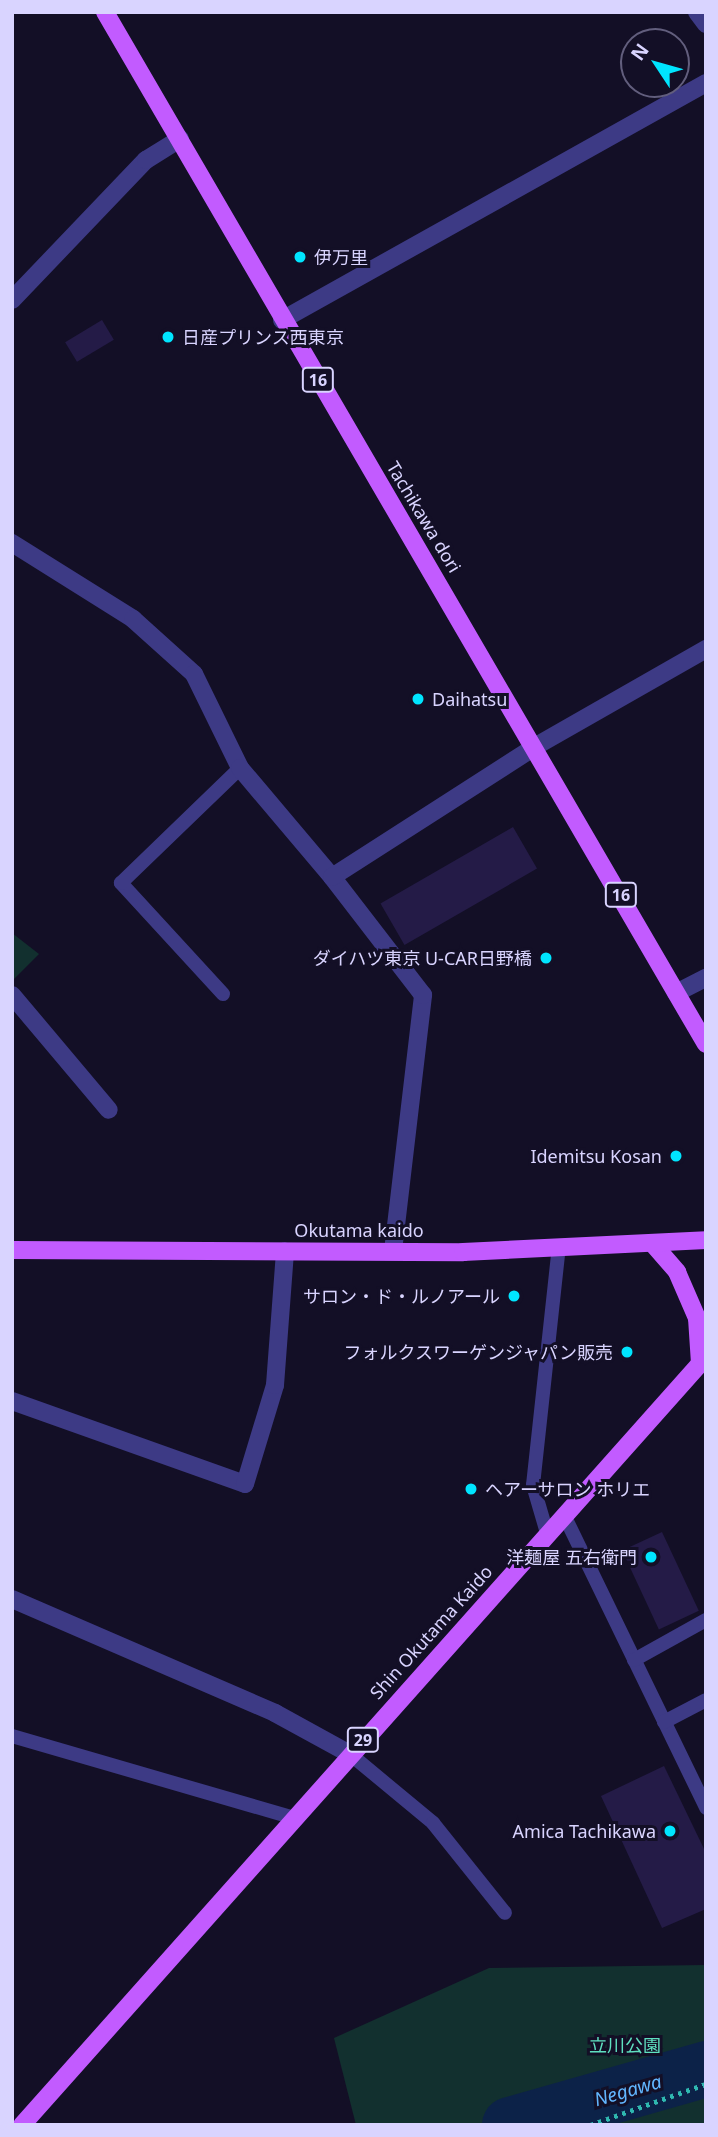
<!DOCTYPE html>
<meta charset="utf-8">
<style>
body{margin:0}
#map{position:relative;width:718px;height:2137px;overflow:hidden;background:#130f26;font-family:"Noto Sans","Noto Sans JP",sans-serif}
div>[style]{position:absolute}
.green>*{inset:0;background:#12302f}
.river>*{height:56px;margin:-28px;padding:0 28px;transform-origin:28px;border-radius:28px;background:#0c2248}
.building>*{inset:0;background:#241b47;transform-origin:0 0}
.path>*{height:4.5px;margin-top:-2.25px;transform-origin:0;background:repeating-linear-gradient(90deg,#2fb8b0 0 3.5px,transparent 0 8.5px)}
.service>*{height:14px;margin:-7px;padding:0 7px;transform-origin:7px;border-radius:7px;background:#3d3a85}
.minor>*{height:18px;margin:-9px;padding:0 9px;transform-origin:9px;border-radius:9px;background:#3d3a85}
.primary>*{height:18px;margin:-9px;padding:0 9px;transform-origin:9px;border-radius:9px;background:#c25bff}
.dots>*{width:19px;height:19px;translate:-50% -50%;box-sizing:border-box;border:4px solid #130f26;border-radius:50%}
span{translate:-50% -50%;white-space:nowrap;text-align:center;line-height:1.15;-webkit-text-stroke:6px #130f26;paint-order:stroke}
.shield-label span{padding:2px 5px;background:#130f26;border:2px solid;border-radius:5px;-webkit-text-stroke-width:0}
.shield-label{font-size:16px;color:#d9d4ff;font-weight:700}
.poi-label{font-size:18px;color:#d9d4ff}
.left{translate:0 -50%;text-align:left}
.right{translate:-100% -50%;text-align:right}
.street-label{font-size:18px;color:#d9d4ff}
.park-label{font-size:18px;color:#5fe0c0}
.water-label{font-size:19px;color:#62b6ff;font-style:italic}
.frame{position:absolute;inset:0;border:14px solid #d9d4ff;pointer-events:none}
.north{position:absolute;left:620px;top:28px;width:70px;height:70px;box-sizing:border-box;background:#130f26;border:2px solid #625e7d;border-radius:50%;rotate:306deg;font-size:19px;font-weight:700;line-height:28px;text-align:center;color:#d9d4ff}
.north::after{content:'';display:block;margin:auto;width:24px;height:32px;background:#00e5ff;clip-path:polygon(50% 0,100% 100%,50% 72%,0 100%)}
</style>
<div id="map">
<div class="green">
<div style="clip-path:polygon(12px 933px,39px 954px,12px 981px)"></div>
<div style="clip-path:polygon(706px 1965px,706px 2125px,356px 2125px,334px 2038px,489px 1968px)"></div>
</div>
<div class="river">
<div style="left:510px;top:2125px;width:204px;rotate:-15.9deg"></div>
</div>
<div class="building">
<div style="left:102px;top:320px;width:23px;height:43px;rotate:59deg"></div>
<div style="left:513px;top:827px;width:48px;height:153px;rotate:60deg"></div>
<div style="left:662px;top:1532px;width:87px;height:44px;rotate:65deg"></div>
<div style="clip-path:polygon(664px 1766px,706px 1853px,706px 1909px,662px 1928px,601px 1796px)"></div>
</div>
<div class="path">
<div style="left:590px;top:2125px;width:123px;rotate:-19.5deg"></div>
</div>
<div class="service">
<div style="left:223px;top:994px;width:151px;rotate:-132.6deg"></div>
<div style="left:121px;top:883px;width:165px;rotate:-44deg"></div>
<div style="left:564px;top:1515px;width:326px;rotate:64.1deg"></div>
<div style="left:547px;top:1533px;width:50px;rotate:-106.3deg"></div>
<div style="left:533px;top:1485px;width:239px;rotate:-83.8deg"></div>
<div style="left:634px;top:1660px;width:82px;rotate:-29.1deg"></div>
<div style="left:664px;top:1722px;width:47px;rotate:-27.6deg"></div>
<div style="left:12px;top:1736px;width:294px;rotate:16.2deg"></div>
<div style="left:350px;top:1754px;width:108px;rotate:39.7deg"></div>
<div style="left:433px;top:1823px;width:115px;rotate:51.3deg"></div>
</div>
<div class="minor">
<div style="left:697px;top:12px;width:15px;rotate:53deg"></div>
<div style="left:12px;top:300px;width:194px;rotate:-46.3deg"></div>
<div style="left:146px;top:160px;width:40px;rotate:-32deg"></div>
<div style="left:282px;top:320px;width:486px;rotate:-29.2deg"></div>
<div style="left:12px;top:543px;width:143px;rotate:32.1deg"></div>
<div style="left:133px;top:619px;width:82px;rotate:42deg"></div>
<div style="left:194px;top:674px;width:105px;rotate:63.9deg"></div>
<div style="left:240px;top:768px;width:143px;rotate:49.8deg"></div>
<div style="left:676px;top:993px;width:34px;rotate:-27deg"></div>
<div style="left:12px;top:995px;width:150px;rotate:49.9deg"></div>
<div style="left:393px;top:1251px;width:258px;rotate:-83.3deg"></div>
<div style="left:423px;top:995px;width:149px;rotate:-127.6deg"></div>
<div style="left:332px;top:877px;width:242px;rotate:-32.7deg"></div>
<div style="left:536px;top:746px;width:196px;rotate:-29.7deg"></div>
<div style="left:12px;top:1401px;width:247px;rotate:19.6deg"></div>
<div style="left:245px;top:1484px;width:103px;rotate:-73.1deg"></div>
<div style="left:275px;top:1385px;width:134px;rotate:-85.7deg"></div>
<div style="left:12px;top:1599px;width:287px;rotate:23.4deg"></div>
<div style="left:275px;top:1713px;width:85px;rotate:28.7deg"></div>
</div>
<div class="primary">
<div style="left:105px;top:12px;width:1194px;rotate:59.79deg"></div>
<div style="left:653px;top:1244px;width:37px;rotate:49deg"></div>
<div style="left:677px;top:1272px;width:50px;rotate:66.5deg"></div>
<div style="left:697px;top:1318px;width:45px;rotate:86.2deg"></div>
<div style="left:12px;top:1250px;width:451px;rotate:0.3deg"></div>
<div style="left:463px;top:1252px;width:243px;rotate:-2.8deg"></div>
<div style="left:22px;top:2125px;width:1028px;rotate:-48.31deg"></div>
</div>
<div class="dots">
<div style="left:300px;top:257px;background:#00e5ff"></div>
<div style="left:168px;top:337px;background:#00e5ff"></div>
<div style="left:418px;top:699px;background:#00e5ff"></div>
<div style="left:546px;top:958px;background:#00e5ff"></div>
<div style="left:676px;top:1156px;background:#00e5ff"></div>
<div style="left:514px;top:1296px;background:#00e5ff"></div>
<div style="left:627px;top:1352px;background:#00e5ff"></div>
<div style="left:471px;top:1489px;background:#00e5ff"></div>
<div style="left:651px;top:1557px;background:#00e5ff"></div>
<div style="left:670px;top:1831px;background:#00e5ff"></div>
</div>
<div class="shield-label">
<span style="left:318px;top:380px">16</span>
<span style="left:621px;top:895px">16</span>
<span style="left:363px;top:1740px">29</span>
</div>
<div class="poi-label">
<span class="left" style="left:314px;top:257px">伊万里</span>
<span class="left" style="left:182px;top:337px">日産プリンス西東京</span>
<span class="left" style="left:432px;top:699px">Daihatsu</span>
<span class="right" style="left:532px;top:958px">ダイハツ東京 U-CAR日野橋</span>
<span class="right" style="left:662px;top:1156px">Idemitsu Kosan</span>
<span class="right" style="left:500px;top:1296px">サロン・ド・ルノアール</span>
<span class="right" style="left:613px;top:1352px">フォルクスワーゲンジャパン販売</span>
<span class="left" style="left:485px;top:1489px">ヘアーサロン ホリエ</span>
<span class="right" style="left:637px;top:1557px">洋麺屋 五右衛門</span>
<span class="right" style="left:656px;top:1831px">Amica Tachikawa</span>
</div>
<div class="street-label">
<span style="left:424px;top:517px;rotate:59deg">Tachikawa dori</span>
<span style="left:359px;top:1230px">Okutama kaido</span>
<span style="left:431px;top:1632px;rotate:-48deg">Shin Okutama Kaido</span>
</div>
<div class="park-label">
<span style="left:625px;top:2045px">立川公園</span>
</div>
<div class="water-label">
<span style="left:628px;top:2091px;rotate:-16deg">Negawa</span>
</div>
<div class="frame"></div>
<div class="north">N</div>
</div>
